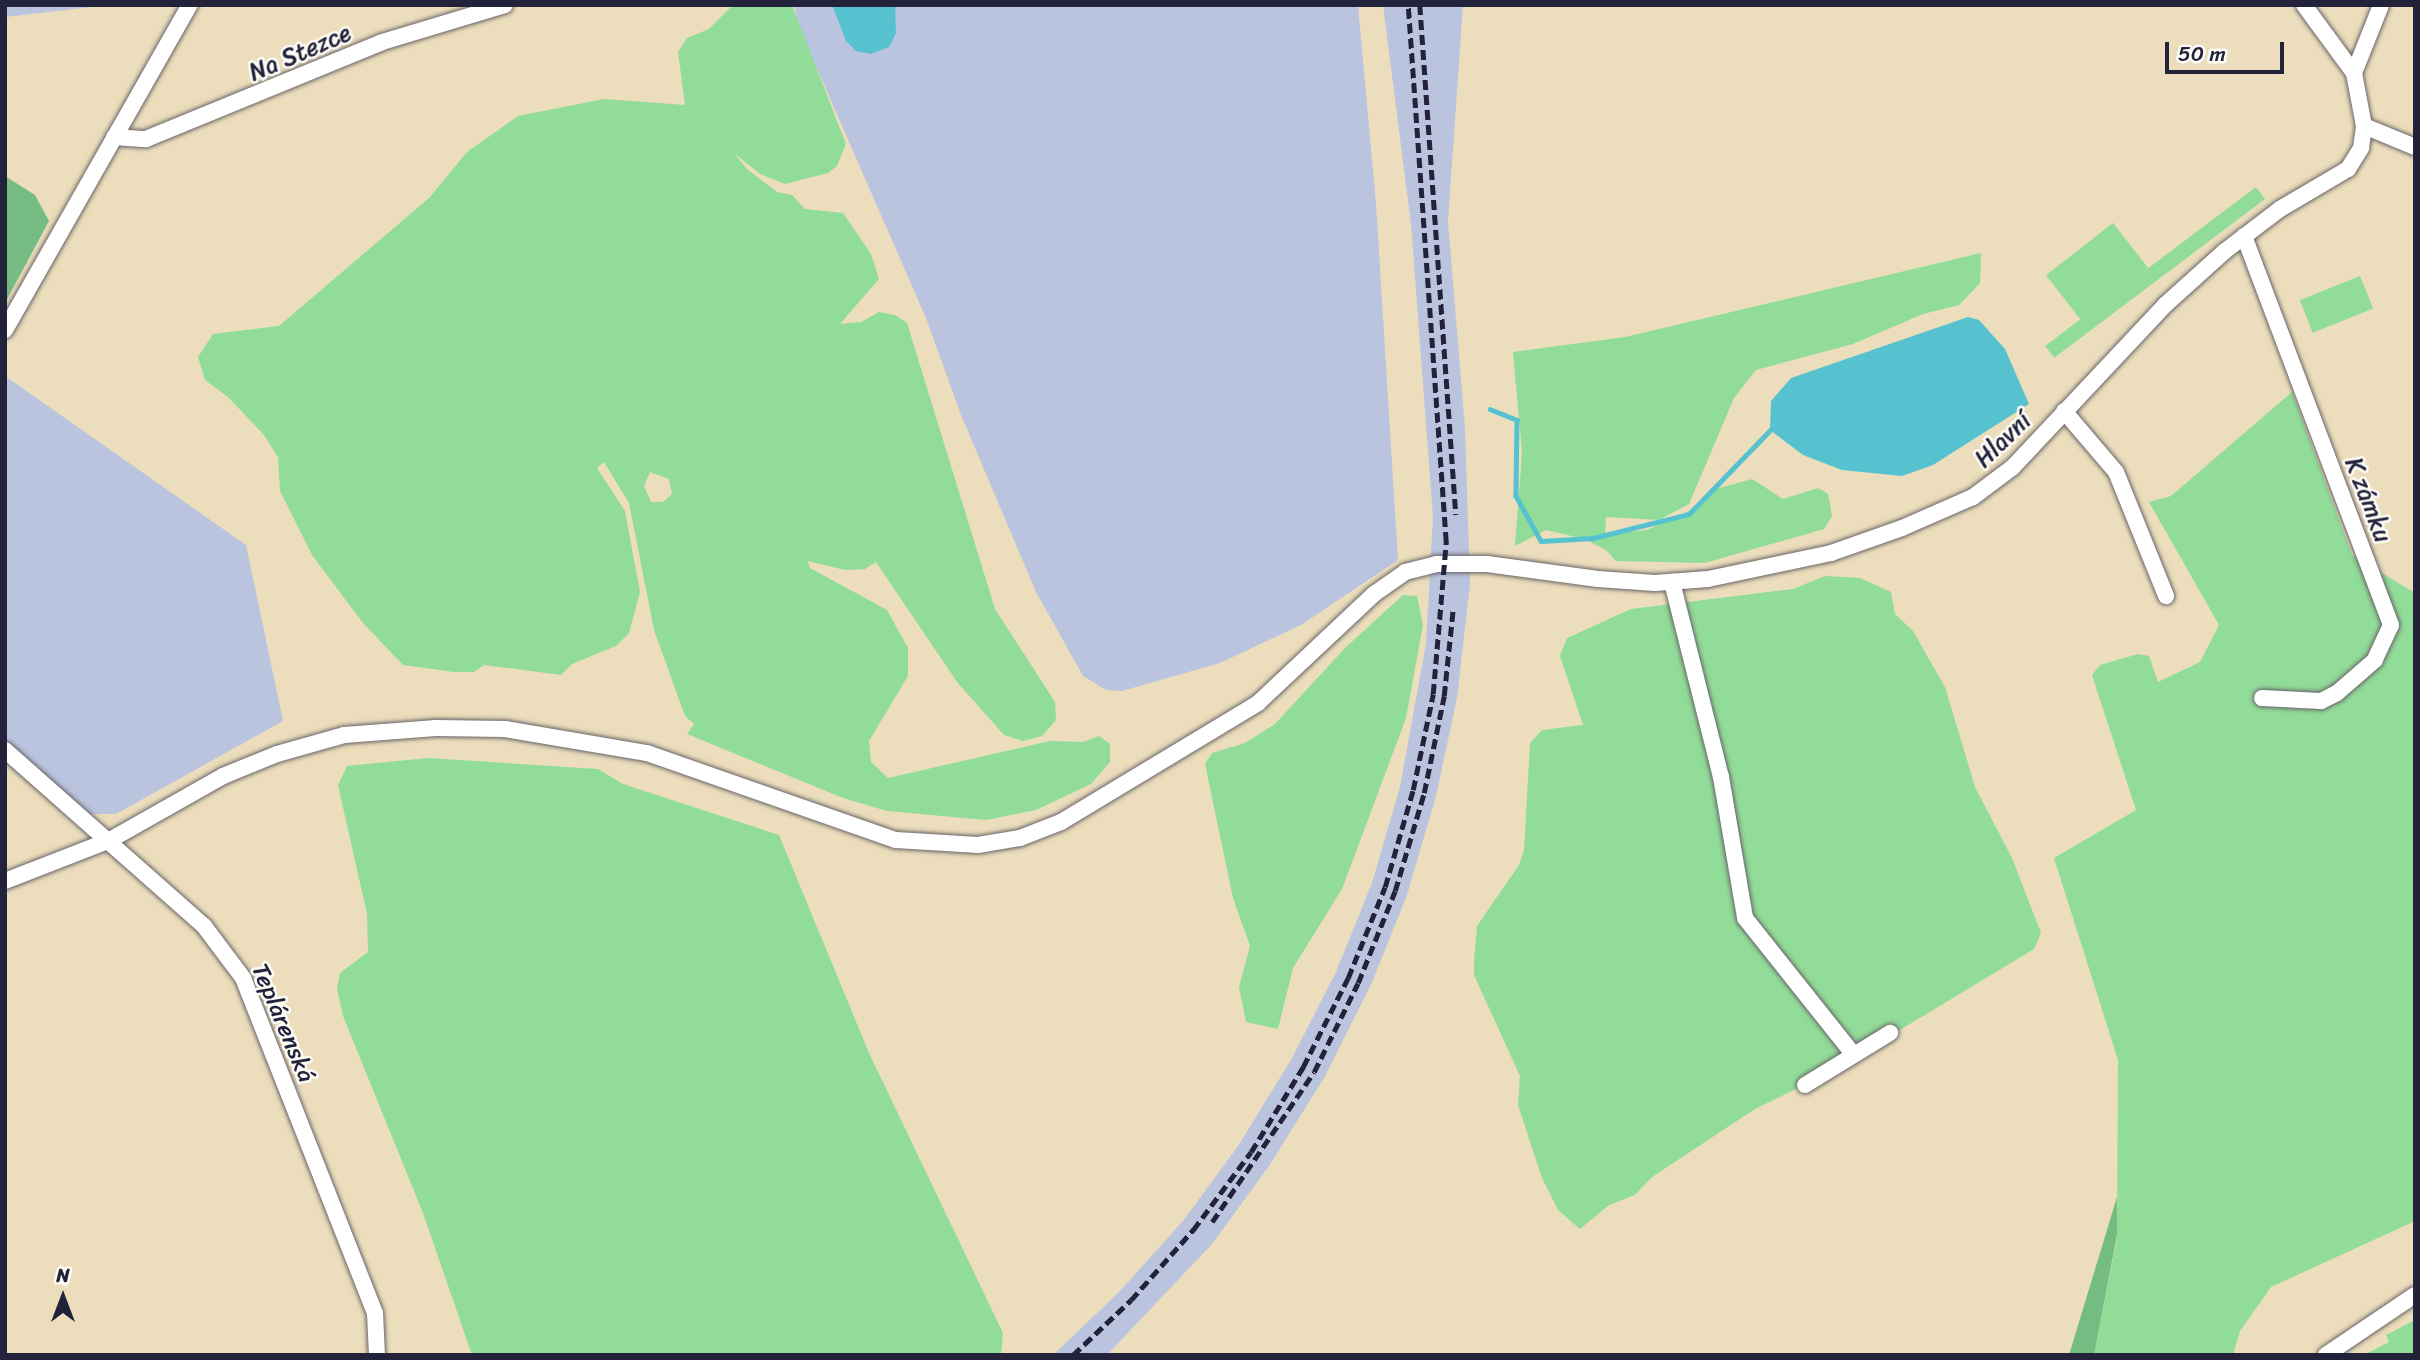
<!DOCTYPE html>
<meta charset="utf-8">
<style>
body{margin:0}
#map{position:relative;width:2420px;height:1360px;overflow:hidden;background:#ecdebc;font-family:Sriracha,sans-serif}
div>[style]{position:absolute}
.industrial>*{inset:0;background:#bac4de}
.green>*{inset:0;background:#91dc99;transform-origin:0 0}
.forest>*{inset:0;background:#74bc81}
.water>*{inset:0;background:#56c2d0}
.stream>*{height:4.5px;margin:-2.25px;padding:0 2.25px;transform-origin:2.25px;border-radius:2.25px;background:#56c2d0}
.roads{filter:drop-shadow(0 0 2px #696468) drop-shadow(0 0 2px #696468)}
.minor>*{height:16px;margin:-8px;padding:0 8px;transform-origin:8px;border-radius:8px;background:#fff}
.rail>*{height:4.5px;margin-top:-2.25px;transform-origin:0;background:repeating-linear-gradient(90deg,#22223b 0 10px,transparent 0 15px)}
span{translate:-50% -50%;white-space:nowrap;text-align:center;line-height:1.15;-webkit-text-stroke:5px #fdfcf7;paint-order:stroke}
.street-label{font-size:24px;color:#22223b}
.frame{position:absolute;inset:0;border:7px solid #22223b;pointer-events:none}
.north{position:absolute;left:28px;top:1262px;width:70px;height:70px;-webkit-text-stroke:5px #fdfcf7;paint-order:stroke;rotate:0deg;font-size:19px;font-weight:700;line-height:28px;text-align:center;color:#22223b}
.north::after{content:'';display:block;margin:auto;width:24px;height:32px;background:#22223b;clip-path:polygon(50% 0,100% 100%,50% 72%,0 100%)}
.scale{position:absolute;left:2165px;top:42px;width:119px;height:32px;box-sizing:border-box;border:4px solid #22223b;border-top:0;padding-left:9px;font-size:21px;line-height:24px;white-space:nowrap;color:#22223b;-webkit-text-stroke:5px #fdfcf7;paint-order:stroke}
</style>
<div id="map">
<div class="industrial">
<div style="clip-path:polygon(5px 5px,109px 5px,5px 17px)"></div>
<div style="clip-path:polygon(795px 5px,1358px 5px,1376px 203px,1398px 560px,1301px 625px,1220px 663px,1122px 691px,1106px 690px,1083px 676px,1036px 592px,961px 415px,926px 318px,797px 23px)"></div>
<div style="clip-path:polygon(1383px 5px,1463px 5px,1448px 221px,1465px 428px,1470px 584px,1457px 698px,1436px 796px,1407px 895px,1370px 987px,1324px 1078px,1269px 1166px,1212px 1244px,1107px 1355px,1053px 1355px,1119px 1292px,1183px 1221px,1238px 1146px,1291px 1060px,1336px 972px,1372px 883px,1400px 787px,1426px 644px,1433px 517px,1411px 224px)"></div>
<div style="clip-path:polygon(5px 376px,246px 545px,283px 721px,116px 814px,89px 814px,5px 742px)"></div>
</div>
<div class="green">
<div style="clip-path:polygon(evenodd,733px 5px,792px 5px,846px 144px,837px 166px,828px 173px,785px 184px,760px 174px,734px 153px,747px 169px,777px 192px,792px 195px,805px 209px,843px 213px,871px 254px,879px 279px,840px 324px,861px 322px,879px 312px,895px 315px,907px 323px,995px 609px,1055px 702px,1056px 720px,1042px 736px,1023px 741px,1004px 735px,957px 682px,876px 562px,865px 569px,845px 570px,808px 561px,810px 568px,887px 610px,908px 648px,908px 676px,869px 741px,871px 762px,888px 778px,1050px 741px,1083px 742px,1099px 736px,1110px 744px,1110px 762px,1091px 784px,1036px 810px,986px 820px,887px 811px,843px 798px,687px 734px,694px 724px,685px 716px,654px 630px,629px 503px,604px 462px,597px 468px,625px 511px,640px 592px,629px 633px,616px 646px,572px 664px,561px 675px,484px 665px,474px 672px,454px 672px,403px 665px,363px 623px,312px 555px,280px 491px,278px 457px,264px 435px,228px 397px,205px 380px,198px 357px,213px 334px,279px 326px,429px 198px,467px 152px,518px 116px,604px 99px,685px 105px,678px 52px,687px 38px,709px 29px,733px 5px,650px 472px,669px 479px,672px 494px,663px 502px,651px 502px,644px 486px,650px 472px)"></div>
<div style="left:2256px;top:187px;width:15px;height:264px;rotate:53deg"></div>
<div style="left:2113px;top:223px;width:57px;height:85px;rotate:52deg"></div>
<div style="clip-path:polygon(1981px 253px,1980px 283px,1959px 305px,1923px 314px,1853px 344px,1756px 370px,1734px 398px,1689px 504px,1659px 520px,1606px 517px,1605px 534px,1647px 530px,1702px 505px,1716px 489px,1752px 479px,1783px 499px,1818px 488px,1828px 494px,1832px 516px,1824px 529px,1705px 563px,1616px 561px,1606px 550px,1584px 539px,1546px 530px,1515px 546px,1522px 453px,1513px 352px,1625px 337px)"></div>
<div style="left:2360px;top:276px;width:35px;height:65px;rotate:68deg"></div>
<div style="clip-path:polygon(2292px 392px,2352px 555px,2415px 593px,2415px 1221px,2271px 1287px,2240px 1331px,2233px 1355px,2094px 1355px,2117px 1238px,2118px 1060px,2054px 858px,2136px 810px,2092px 675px,2100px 665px,2138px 654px,2149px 656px,2158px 682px,2200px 662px,2219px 625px,2149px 502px,2171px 496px)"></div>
<div style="clip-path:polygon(1825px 576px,1860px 578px,1891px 592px,1895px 614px,1913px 631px,1945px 687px,1975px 787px,2012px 858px,2041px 933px,2034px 949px,1832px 1071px,1755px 1109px,1652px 1177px,1635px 1195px,1609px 1205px,1580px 1229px,1558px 1210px,1542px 1178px,1518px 1105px,1520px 1076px,1474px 975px,1474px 960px,1477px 926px,1519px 865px,1524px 850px,1530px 743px,1542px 730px,1583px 725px,1560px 656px,1567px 638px,1631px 609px,1793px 589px)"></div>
<div style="clip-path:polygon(1403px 595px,1417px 596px,1423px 625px,1406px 718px,1342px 889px,1293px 968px,1278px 1029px,1246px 1022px,1239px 987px,1250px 946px,1233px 898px,1205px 764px,1212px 753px,1245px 743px,1275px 724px,1345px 648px)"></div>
<div style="clip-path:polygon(428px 758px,598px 769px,623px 784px,779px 835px,869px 1053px,1003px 1333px,1001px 1355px,472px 1355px,423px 1213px,343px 1016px,337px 989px,340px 973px,368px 952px,367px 914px,338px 785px,347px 766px)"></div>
<div style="clip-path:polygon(2415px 1320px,2415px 1355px,2364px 1355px,2389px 1342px,2386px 1335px)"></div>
</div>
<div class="forest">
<div style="clip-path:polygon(5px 176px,35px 195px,49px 221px,5px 303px)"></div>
<div style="clip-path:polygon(2117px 1197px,2117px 1235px,2094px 1355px,2069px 1355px)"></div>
</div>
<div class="water">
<div style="clip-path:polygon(832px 5px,895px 5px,896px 33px,889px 47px,871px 54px,856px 51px,846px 41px)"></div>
<div style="clip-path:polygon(1968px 317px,1979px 320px,2005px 349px,2029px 404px,1933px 465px,1902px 476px,1842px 470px,1803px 455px,1770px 430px,1771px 401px,1791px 378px)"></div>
</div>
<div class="stream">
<div style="left:1490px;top:409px;width:29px;rotate:22deg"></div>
<div style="left:1517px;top:420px;width:76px;rotate:90.8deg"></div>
<div style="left:1516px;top:496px;width:51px;rotate:60.9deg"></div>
<div style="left:1541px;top:541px;width:52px;rotate:-3.3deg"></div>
<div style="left:1593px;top:538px;width:99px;rotate:-14deg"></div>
<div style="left:1689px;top:514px;width:117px;rotate:-46deg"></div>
</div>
<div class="roads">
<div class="minor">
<div style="left:2304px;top:5px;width:84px;rotate:53.7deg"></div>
<div style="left:2364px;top:126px;width:55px;rotate:22.4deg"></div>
<div style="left:114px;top:137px;width:32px;rotate:4deg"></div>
<div style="left:146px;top:139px;width:255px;rotate:-22.3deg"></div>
<div style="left:382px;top:42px;width:128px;rotate:-16.7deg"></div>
<div style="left:2244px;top:236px;width:416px;rotate:69.3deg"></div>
<div style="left:2391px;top:625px;width:38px;rotate:115deg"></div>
<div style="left:2375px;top:660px;width:50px;rotate:139deg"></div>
<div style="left:2337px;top:693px;width:18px;rotate:153deg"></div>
<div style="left:2321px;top:701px;width:59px;rotate:-177.1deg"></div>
<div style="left:5px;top:330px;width:374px;rotate:-60.4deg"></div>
<div style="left:2064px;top:411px;width:80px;rotate:49.6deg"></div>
<div style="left:2116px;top:472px;width:134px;rotate:68deg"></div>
<div style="left:1672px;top:582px;width:201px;rotate:75.9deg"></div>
<div style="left:1721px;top:777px;width:143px;rotate:80.3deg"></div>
<div style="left:1745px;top:918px;width:174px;rotate:51.5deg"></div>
<div style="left:5px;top:750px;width:266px;rotate:41.5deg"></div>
<div style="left:204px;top:926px;width:65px;rotate:53.1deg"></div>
<div style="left:243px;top:978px;width:360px;rotate:68.5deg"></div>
<div style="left:375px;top:1313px;width:42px;rotate:87.3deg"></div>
<div style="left:5px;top:881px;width:113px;rotate:-21.3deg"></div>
<div style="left:110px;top:840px;width:130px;rotate:-29.5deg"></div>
<div style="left:223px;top:776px;width:58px;rotate:-22.2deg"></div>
<div style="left:277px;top:754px;width:70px;rotate:-15.8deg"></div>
<div style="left:344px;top:735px;width:92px;rotate:-4.4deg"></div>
<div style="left:436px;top:728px;width:69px;rotate:0.8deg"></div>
<div style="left:505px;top:729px;width:144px;rotate:9.6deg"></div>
<div style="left:647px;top:753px;width:264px;rotate:19.3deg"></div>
<div style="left:896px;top:840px;width:82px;rotate:3.5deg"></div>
<div style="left:978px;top:845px;width:43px;rotate:-9.5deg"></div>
<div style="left:1020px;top:838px;width:44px;rotate:-21.3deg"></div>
<div style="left:1061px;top:822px;width:230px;rotate:-31.1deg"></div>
<div style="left:1258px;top:703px;width:159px;rotate:-43.2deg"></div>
<div style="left:1374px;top:594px;width:38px;rotate:-35deg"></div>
<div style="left:1405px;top:572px;width:32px;rotate:-14deg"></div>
<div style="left:1436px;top:564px;width:51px"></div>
<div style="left:1487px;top:564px;width:112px;rotate:7.7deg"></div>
<div style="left:1598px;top:579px;width:57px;rotate:4deg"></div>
<div style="left:1655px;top:583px;width:53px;rotate:-4.3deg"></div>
<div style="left:1708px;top:579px;width:126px;rotate:-11.9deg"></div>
<div style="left:1831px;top:553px;width:75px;rotate:-19.4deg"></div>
<div style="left:1902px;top:528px;width:77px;rotate:-23.6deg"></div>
<div style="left:1973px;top:497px;width:50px;rotate:-36.9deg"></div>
<div style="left:2013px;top:467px;width:222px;rotate:-46.8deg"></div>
<div style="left:2165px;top:305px;width:81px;rotate:-42deg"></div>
<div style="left:2225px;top:251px;width:69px;rotate:-37.4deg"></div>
<div style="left:2280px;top:209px;width:79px;rotate:-30.5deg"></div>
<div style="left:2348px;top:169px;width:25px;rotate:-58deg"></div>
<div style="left:2361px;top:148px;width:22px;rotate:-82deg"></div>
<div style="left:2364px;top:126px;width:54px;rotate:-100.7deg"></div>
<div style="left:2354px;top:73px;width:73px;rotate:-68.3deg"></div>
<div style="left:1805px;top:1085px;width:100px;rotate:-31.5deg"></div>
<div style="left:2326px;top:1355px;width:107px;rotate:-34deg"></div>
</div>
</div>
<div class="rail">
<div style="left:1420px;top:5px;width:511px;rotate:85.96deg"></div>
<div style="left:1212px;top:1222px;width:181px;rotate:-55.8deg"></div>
<div style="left:1314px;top:1072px;width:99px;rotate:-63.7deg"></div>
<div style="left:1358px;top:983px;width:99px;rotate:-68.1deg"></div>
<div style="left:1395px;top:891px;width:102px;rotate:-73.5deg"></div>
<div style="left:1424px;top:793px;width:99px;rotate:-78.3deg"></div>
<div style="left:1444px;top:696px;width:87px;rotate:-84.1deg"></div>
<div style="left:1073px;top:1355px;width:80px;rotate:-43.5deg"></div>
<div style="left:1131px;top:1300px;width:94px;rotate:-48.5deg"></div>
<div style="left:1193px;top:1230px;width:97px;rotate:-53.4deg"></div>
<div style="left:1251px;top:1152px;width:100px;rotate:-58.5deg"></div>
<div style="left:1303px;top:1067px;width:100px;rotate:-63.2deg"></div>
<div style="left:1348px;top:978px;width:98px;rotate:-67.9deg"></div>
<div style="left:1385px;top:887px;width:101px;rotate:-73.9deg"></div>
<div style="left:1413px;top:790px;width:98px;rotate:-78.2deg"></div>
<div style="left:1433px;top:694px;width:153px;rotate:-85.1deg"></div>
<div style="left:1446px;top:542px;width:538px;rotate:-94.05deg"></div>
</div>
<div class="street-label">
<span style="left:300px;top:53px;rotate:-23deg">Na Stezce</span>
<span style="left:2003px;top:440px;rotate:-44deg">Hlavní</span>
<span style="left:2368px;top:500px;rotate:69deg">K zámku</span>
<span style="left:283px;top:1023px;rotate:67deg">Teplárenská</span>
</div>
<div class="frame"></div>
<div class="north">N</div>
<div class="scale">50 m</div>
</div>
